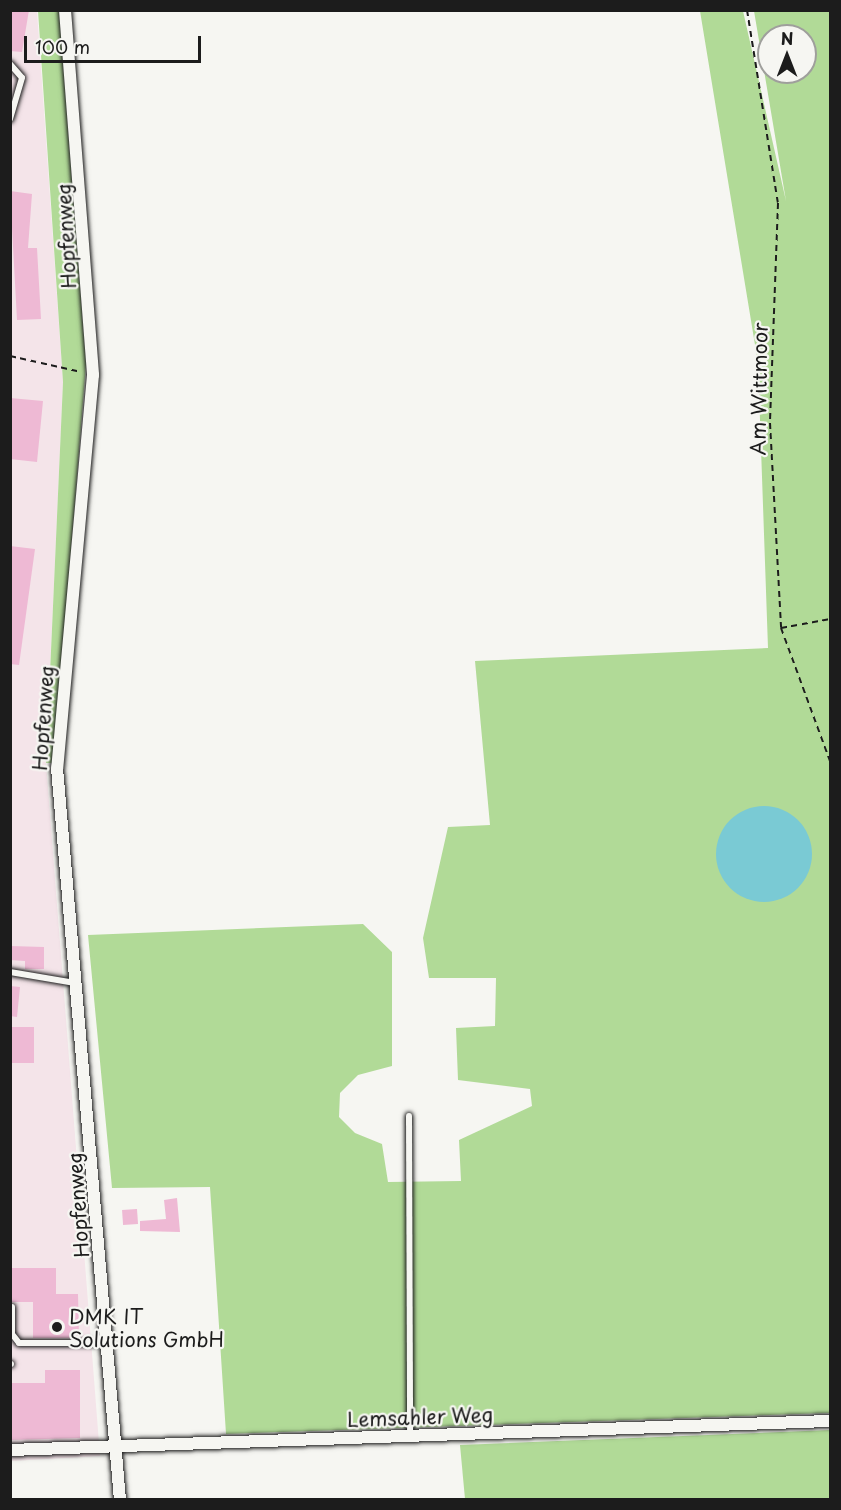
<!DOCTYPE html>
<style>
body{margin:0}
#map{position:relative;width:841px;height:1510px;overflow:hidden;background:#f6f6f2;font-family:"Playpen Sans",sans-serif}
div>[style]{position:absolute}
.built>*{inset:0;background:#f4e4e9}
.green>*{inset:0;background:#b1da97}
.water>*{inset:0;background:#7acad4}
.round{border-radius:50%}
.building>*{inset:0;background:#eeb9d4;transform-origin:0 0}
.path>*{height:2px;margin-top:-1px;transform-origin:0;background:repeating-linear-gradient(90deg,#1c1c1c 0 6px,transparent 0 10.5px)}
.roads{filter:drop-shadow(0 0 2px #1c1c1c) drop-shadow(0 0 2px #1c1c1c)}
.service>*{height:6px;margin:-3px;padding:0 3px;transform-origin:3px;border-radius:3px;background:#f6f6f2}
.minor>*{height:12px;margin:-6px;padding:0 6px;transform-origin:6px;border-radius:6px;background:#f6f6f2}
.dots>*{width:16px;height:16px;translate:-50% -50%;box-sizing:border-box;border:3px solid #f6f6f2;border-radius:50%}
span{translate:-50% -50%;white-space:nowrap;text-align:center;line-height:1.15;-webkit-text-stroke:4.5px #f6f6f2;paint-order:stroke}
.street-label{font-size:20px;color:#1c1c1c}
.poi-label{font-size:20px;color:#1c1c1c}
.left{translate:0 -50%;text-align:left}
.frame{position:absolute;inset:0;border:12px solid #1c1c1c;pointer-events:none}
.north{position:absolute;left:757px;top:24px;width:60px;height:60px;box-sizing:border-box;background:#f6f6f2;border:2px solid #9f9f9c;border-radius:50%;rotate:0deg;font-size:16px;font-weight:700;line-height:24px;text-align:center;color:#1c1c1c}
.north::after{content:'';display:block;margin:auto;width:21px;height:27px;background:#1c1c1c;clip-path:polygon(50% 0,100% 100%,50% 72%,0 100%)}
.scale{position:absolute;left:24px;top:36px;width:177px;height:27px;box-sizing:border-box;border:3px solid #1c1c1c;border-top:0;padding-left:8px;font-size:18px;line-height:21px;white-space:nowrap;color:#1c1c1c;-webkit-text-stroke:4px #f6f6f2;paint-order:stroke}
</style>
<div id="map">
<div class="built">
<div style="clip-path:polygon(10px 11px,37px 11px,63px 382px,46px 763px,100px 1456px,11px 1461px)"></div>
</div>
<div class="green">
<div style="clip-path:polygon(38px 11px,59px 11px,86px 364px,54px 763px,46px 763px,63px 382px)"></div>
<div style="clip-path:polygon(evenodd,700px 11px,743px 11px,786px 201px,754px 11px,830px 11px,830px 1413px,226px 1434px,210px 1187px,112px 1188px,88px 935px,363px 924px,392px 952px,392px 1066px,358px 1075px,340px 1093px,339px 1117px,355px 1133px,382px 1144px,388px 1182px,461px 1181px,459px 1140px,532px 1106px,530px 1089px,458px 1080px,456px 1028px,495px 1026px,496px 978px,429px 978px,423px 938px,448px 827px,490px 825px,475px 661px,768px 648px,758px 363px,700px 11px,769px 36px,805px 36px,805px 72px,769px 72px,769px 36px)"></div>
<div style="clip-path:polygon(830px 1430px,830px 1499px,465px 1499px,460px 1445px)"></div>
</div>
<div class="water">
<div class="round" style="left:716px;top:806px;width:96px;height:96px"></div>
</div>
<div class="building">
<div style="clip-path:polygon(10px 10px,29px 10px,22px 52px,10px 51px)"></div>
<div style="clip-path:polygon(10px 191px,32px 194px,28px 248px,37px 248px,41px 319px,17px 320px)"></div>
<div style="clip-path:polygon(10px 398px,43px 401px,37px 462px,10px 459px)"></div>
<div style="clip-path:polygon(10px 546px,35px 549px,19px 665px,10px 664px)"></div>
<div style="clip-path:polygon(10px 946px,44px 947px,44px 969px,25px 969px,25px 961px,10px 960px)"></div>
<div style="clip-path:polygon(10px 986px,20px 987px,17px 1017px,10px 1016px)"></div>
<div style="left:10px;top:1027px;width:24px;height:36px"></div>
<div style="clip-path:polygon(177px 1198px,180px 1232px,140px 1231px,140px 1221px,166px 1219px,164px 1200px)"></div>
<div style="left:137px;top:1209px;width:15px;height:15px;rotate:86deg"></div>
<div style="clip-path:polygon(10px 1268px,56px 1268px,56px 1294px,78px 1294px,79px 1338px,33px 1338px,33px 1302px,10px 1302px)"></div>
<div style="clip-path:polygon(45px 1370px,80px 1370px,80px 1438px,10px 1440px,10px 1383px,45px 1383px)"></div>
</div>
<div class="path">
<div style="left:747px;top:10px;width:195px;rotate:80.9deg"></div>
<div style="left:778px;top:203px;width:220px;rotate:92.1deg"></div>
<div style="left:770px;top:423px;width:205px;rotate:86.9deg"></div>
<div style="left:781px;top:628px;width:142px;rotate:69.8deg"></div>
<div style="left:10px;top:356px;width:73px;rotate:12.7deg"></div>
<div style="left:781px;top:628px;width:50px;rotate:-10.4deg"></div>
</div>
<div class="roads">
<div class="service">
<div style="left:10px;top:64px;width:18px;rotate:49deg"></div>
<div style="left:22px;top:78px;width:43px;rotate:106.3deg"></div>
<div style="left:10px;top:972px;width:66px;rotate:9.6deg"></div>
<div style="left:409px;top:1116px;width:320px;rotate:89.8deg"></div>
<div style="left:12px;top:1307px;width:27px;rotate:90deg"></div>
<div style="left:12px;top:1334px;width:11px;rotate:52deg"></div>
<div style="left:19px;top:1343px;width:88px"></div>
<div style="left:10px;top:1364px;width:1px"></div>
</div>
<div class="minor">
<div style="left:65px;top:10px;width:366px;rotate:85.6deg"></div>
<div style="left:93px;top:375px;width:395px;rotate:95.2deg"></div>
<div style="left:57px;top:768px;width:735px;rotate:85.08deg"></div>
<div style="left:10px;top:1450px;width:821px;rotate:-2.03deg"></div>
</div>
</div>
<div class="dots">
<div style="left:57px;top:1327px;background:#1c1c1c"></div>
</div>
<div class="street-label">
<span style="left:66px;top:236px;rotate:-93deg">Hopfenweg</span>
<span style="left:759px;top:389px;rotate:-89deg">Am Wittmoor</span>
<span style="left:43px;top:718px;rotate:-86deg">Hopfenweg</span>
<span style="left:78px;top:1205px;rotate:-94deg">Hopfenweg</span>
<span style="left:420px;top:1417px;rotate:-2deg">Lemsahler Weg</span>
</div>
<div class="poi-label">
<span class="left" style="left:69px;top:1328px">DMK IT<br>Solutions GmbH</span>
</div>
<div class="frame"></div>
<div class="north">N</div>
<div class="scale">100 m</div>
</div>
